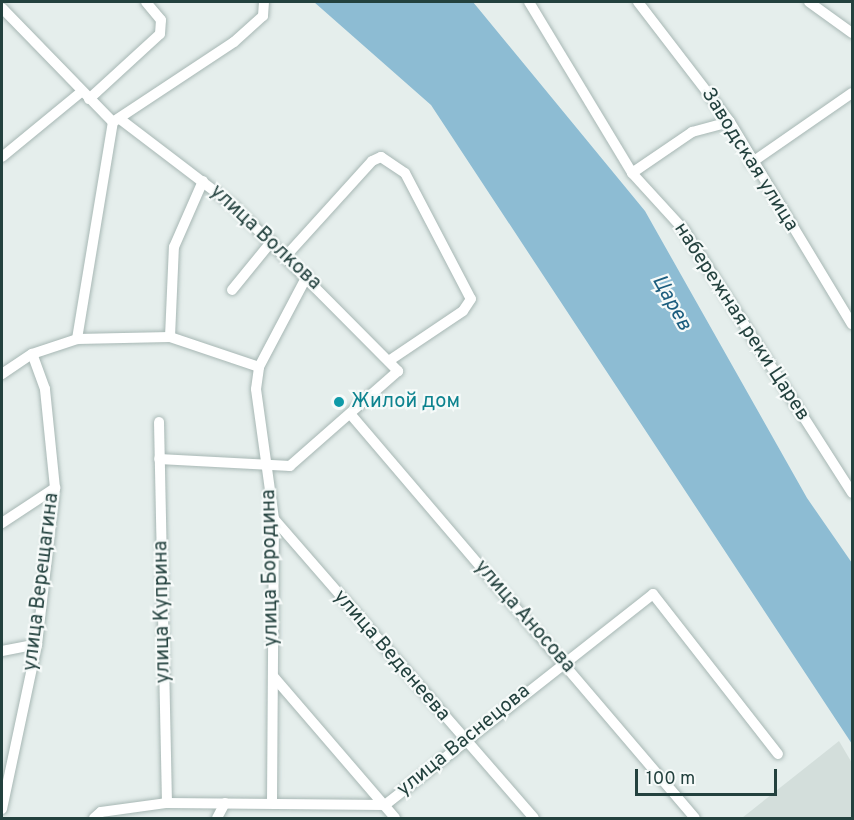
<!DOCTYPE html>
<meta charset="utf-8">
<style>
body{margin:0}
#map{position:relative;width:854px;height:820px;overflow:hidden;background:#e5eeec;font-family:Overpass,sans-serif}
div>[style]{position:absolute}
.built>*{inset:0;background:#d3dedb}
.water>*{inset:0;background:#8dbcd3}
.roads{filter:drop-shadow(0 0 2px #a7b7b4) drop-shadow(0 0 2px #a7b7b4)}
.minor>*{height:10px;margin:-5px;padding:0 5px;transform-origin:5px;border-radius:5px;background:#fff}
.dots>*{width:16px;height:16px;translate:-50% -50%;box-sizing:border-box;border:3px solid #f6faf9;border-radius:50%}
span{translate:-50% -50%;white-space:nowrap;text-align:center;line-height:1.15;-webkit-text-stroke:4.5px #f6faf9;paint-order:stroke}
.street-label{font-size:20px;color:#23413e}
.culture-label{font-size:20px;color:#0d838f}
.left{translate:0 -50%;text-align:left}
.water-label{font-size:21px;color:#1c5d7e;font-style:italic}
.frame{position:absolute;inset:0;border:3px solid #23413e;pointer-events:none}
.scale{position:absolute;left:635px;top:769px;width:142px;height:27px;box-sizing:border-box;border:3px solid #23413e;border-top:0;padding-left:8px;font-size:18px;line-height:21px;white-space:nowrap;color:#23413e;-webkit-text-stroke:4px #f6faf9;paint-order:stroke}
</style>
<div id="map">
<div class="built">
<div style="clip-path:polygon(839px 741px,852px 763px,852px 818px,742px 818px)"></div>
</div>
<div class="water">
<div style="clip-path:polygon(314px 2px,473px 2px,645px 211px,807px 498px,852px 563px,852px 744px,431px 105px)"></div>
</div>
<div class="roads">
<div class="minor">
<div style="left:529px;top:2px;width:200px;rotate:58.9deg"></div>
<div style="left:632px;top:173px;width:77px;rotate:47.6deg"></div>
<div style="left:684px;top:230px;width:312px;rotate:57.4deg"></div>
<div style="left:638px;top:2px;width:151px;rotate:52.5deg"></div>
<div style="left:730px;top:122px;width:236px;rotate:58.9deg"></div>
<div style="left:809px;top:2px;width:53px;rotate:35.8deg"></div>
<div style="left:2px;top:8px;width:159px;rotate:45.8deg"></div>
<div style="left:89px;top:99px;width:96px;rotate:-42.5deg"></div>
<div style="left:160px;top:34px;width:14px;rotate:-86deg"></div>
<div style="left:161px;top:20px;width:23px;rotate:-130deg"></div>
<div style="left:120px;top:119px;width:143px;rotate:37.3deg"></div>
<div style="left:234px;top:206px;width:233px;rotate:45.2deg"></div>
<div style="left:398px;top:371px;width:144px;rotate:138.7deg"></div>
<div style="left:290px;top:466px;width:131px;rotate:-176.9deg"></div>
<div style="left:2px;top:157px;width:102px;rotate:-39.4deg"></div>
<div style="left:751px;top:163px;width:123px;rotate:-34.7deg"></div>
<div style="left:632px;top:173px;width:73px;rotate:-34.3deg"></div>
<div style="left:692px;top:132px;width:39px;rotate:-15deg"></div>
<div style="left:286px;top:256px;width:128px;rotate:-47.8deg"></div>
<div style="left:372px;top:161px;width:10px;rotate:-24deg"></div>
<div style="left:381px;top:157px;width:29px;rotate:34deg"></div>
<div style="left:405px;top:173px;width:142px;rotate:62.4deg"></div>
<div style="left:471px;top:299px;width:14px;rotate:124deg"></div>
<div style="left:463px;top:311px;width:88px;rotate:146.1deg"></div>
<div style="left:232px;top:290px;width:63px;rotate:-50.8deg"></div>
<div style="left:170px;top:337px;width:90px;rotate:-87.5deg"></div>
<div style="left:174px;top:247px;width:72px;rotate:-66.3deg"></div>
<div style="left:77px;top:339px;width:220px;rotate:-80.6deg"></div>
<div style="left:113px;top:122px;width:145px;rotate:-33.5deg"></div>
<div style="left:234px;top:42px;width:39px;rotate:-42deg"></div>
<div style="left:263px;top:16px;width:14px;rotate:-86deg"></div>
<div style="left:2px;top:374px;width:36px;rotate:-34deg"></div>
<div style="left:32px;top:354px;width:47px;rotate:-18.4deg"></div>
<div style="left:77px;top:339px;width:93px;rotate:-1.2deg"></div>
<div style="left:170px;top:337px;width:94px;rotate:18.6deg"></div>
<div style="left:352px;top:416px;width:528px;rotate:49.53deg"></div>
<div style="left:159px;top:422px;width:381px;rotate:88.8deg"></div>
<div style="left:274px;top:519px;width:396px;rotate:49deg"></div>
<div style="left:2px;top:523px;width:64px;rotate:-33.4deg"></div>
<div style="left:2px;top:651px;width:36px;rotate:-11deg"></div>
<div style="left:273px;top:676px;width:187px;rotate:49.3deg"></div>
<div style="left:272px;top:801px;width:282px;rotate:-89.6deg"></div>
<div style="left:274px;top:519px;width:131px;rotate:-97.9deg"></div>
<div style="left:256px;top:389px;width:22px;rotate:-82deg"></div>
<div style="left:259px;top:367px;width:103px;rotate:-62.2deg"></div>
<div style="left:2px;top:809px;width:169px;rotate:-78deg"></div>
<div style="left:37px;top:644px;width:157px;rotate:-83.4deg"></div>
<div style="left:55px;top:488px;width:100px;rotate:-95.8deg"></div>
<div style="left:45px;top:389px;width:37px;rotate:-110deg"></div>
<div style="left:94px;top:818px;width:9px;rotate:-41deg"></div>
<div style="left:101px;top:812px;width:67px;rotate:-7.8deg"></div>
<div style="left:167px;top:803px;width:218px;rotate:0.5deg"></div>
<div style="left:385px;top:805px;width:341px;rotate:-38.2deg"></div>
<div style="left:653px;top:594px;width:203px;rotate:52deg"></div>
<div style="left:217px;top:818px;width:17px;rotate:-62deg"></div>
</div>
</div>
<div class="dots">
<div style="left:339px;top:402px;background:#0f9aa8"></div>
</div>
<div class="street-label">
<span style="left:749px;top:160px;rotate:58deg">Заводская улица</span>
<span style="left:265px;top:238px;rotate:43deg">улица Волкова</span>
<span style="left:741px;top:322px;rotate:57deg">набережная реки Царев</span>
<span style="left:271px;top:568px;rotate:-91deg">улица Бородина</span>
<span style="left:42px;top:582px;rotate:-83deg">улица Верещагина</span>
<span style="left:163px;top:612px;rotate:-91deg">улица Куприна</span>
<span style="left:524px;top:617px;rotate:49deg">улица Аносова</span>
<span style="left:391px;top:656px;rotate:49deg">улица Веденеева</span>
<span style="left:464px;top:741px;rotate:-39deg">улица Васнецова</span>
</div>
<div class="culture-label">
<span class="left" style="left:351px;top:402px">Жилой дом</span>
</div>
<div class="water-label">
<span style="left:671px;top:303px;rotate:61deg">Царев</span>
</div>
<div class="frame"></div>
<div class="scale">100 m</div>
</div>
